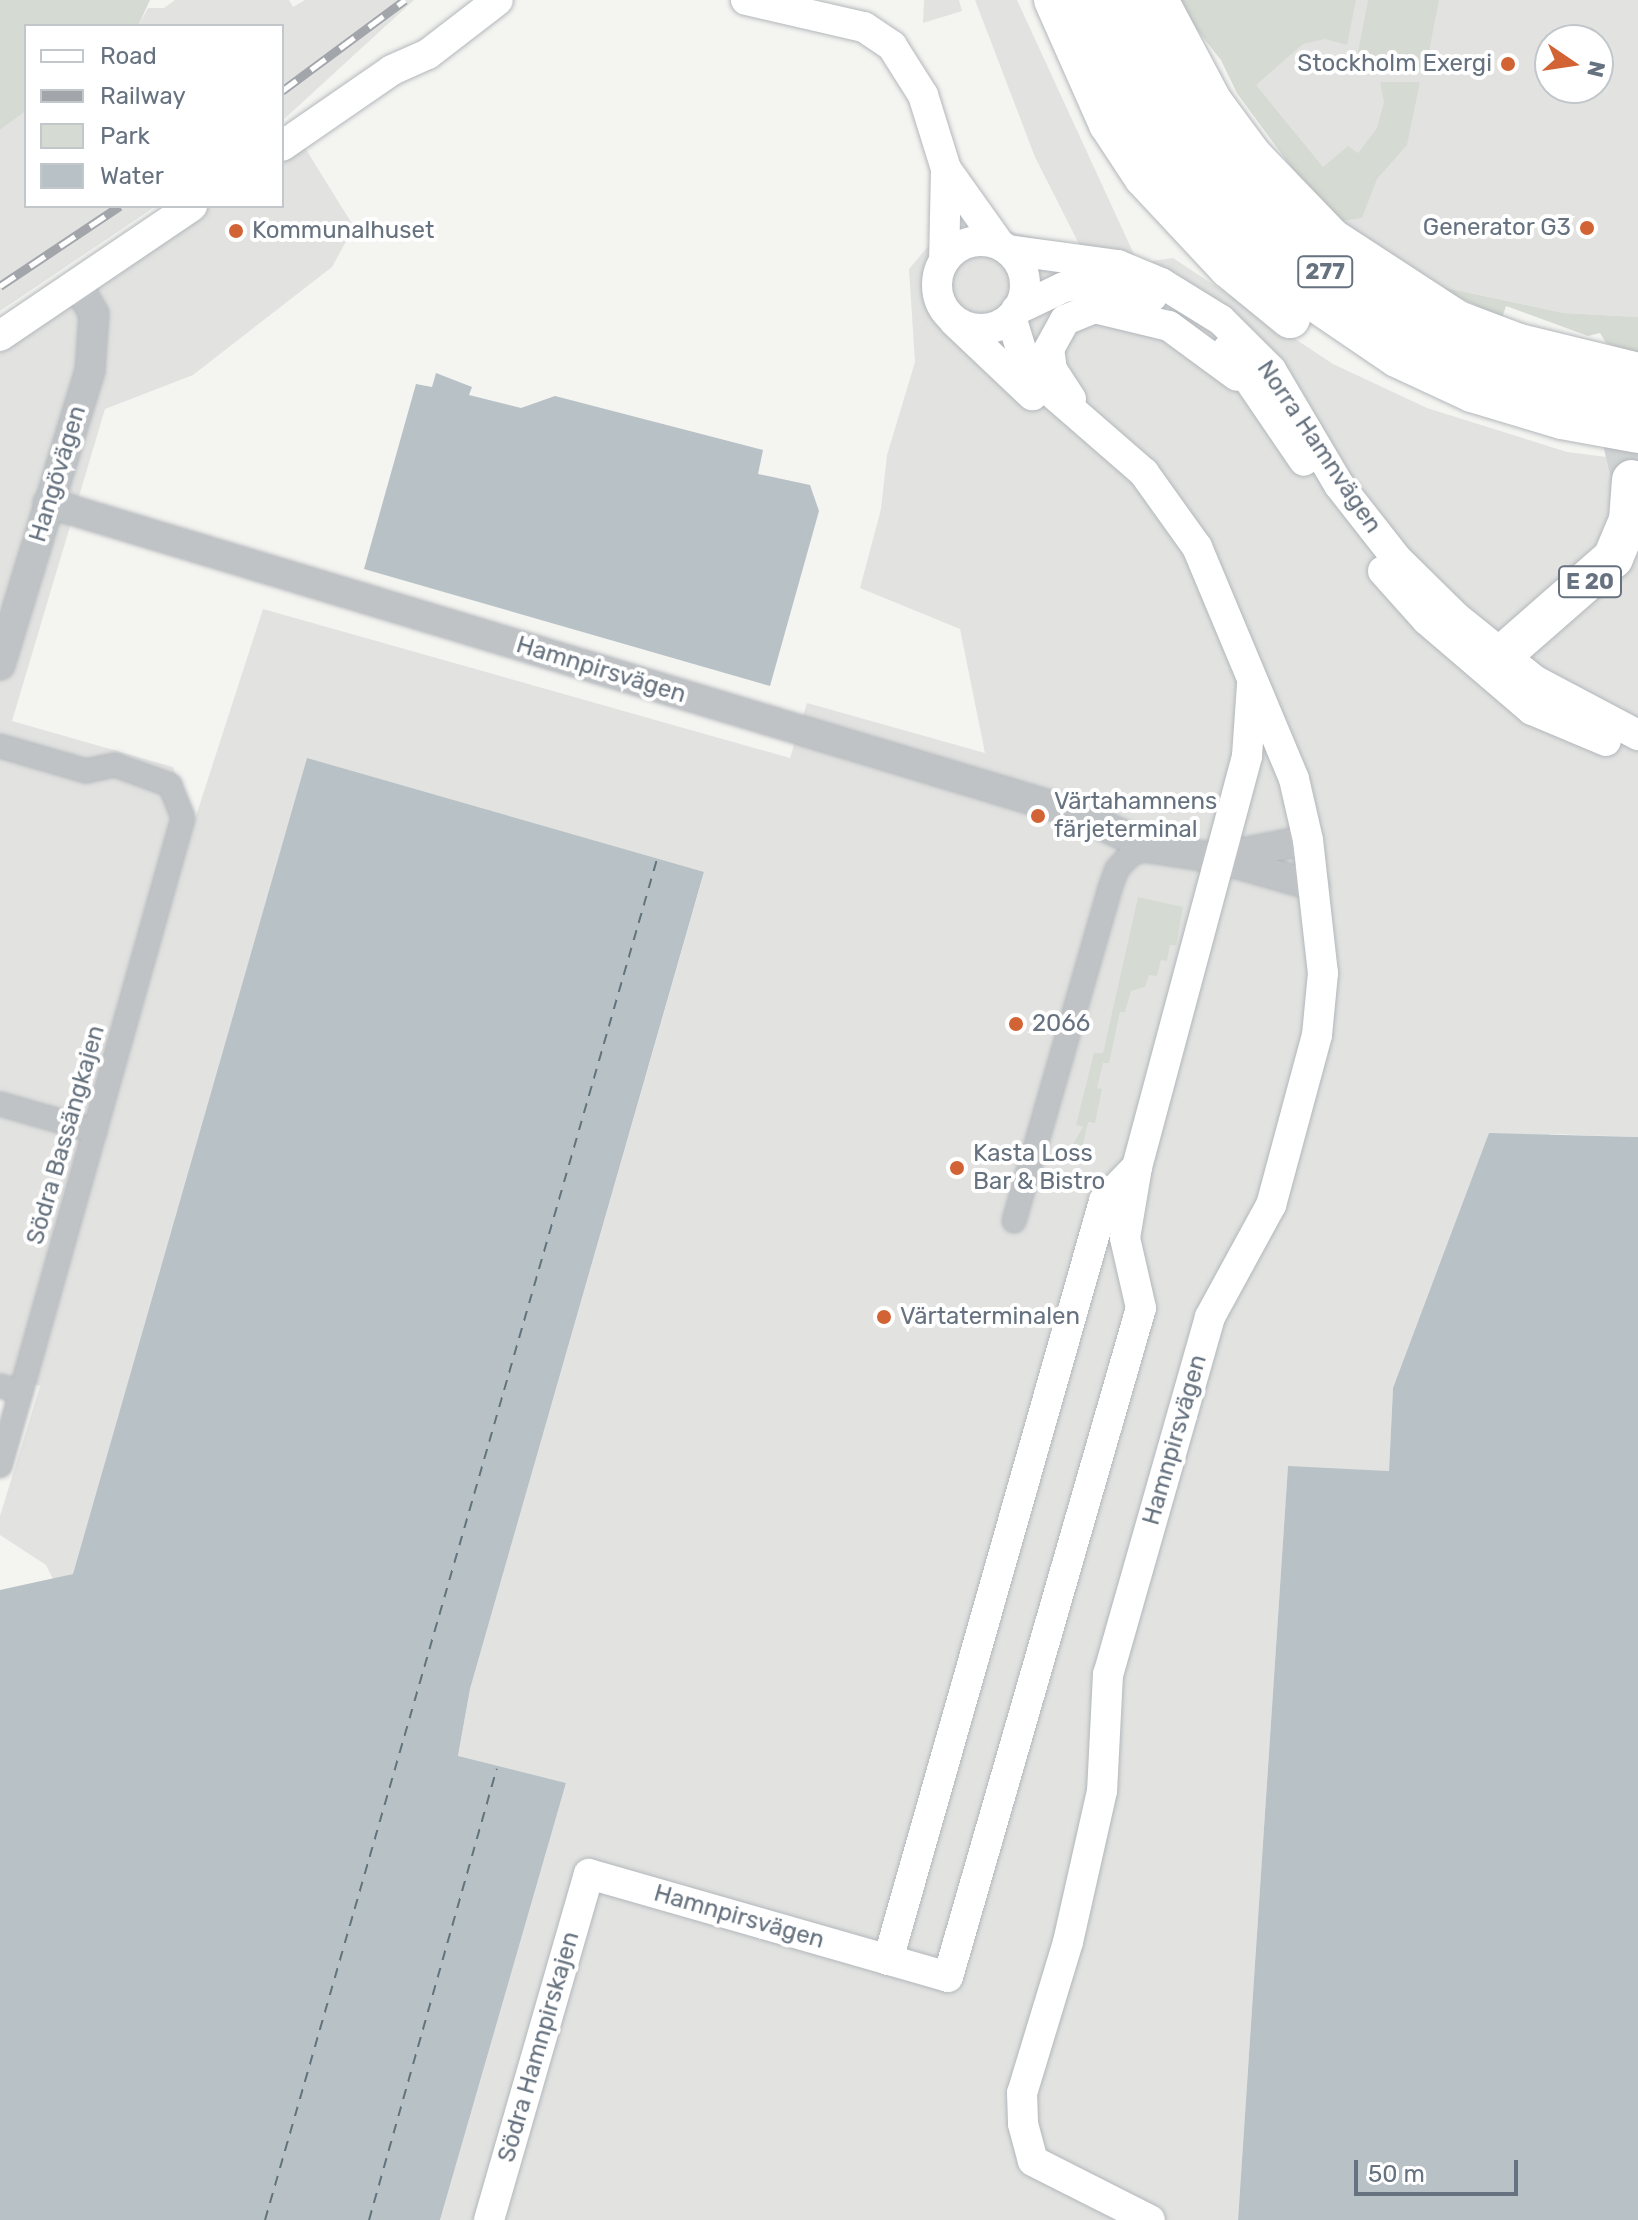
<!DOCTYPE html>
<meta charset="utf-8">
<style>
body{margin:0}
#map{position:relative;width:1638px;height:2220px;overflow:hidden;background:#f4f4f1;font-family:Rubik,sans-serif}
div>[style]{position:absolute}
.built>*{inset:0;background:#e2e3e1}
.green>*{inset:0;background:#d5dbd2}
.water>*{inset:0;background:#b8c1c6}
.ferry>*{height:2px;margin-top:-1px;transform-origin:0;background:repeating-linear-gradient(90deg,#62737c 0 10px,transparent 0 18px)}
.motorway-tunnel>*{height:40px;margin-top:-20px;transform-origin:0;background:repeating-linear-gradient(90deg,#d0d4d4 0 40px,transparent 0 60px)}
.roads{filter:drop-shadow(0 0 2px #b3b7bb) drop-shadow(0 0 2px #b3b7bb)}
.minor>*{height:22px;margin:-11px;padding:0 11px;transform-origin:11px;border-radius:11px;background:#c0c3c6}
.tertiary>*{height:28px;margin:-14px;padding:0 14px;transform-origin:14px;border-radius:14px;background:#c0c3c6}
.secondary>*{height:30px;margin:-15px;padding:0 15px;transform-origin:15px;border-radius:15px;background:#fff}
.secondary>.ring{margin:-15px;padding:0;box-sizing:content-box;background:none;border:30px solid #fff;border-radius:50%}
.motorway>*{height:40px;margin:-20px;padding:0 20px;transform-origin:20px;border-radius:20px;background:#fff}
.rail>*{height:9px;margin-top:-4.5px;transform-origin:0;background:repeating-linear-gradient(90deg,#fff 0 18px,#a2a6ab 0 36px);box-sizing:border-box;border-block:2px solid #a2a6ab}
.dots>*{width:22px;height:22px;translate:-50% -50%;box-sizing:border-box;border:4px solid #fff;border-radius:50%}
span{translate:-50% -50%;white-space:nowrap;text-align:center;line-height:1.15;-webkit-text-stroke:8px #fff;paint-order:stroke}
.shield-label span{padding:2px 6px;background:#fff;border:2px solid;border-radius:6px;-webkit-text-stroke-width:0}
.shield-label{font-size:22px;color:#66727f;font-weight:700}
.poi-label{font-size:24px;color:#66727f}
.right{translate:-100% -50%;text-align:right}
.left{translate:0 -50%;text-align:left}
.street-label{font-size:24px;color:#66727f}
.legend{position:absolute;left:24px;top:24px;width:260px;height:184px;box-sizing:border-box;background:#fff;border:2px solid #c2c7cc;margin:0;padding:10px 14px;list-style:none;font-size:24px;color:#66727f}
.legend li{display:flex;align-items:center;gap:16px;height:40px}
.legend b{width:40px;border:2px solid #c2c7cc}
.north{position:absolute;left:1534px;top:24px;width:80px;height:80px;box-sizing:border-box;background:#fff;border:2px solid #c2c7cc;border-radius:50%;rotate:103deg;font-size:22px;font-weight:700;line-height:32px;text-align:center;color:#66727f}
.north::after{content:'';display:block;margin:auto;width:28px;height:36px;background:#d26334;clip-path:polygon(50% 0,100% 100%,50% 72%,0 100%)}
.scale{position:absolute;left:1354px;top:2160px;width:164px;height:36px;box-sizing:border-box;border:4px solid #66727f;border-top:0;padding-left:10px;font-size:24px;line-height:28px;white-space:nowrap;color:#66727f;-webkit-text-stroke:6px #fff;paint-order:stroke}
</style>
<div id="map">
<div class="built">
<div style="clip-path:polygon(175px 0,289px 0,293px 7px,305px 0,414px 0,282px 121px,282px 26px,138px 26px,148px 8px,164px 8px)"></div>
<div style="clip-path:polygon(924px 0,959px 0,962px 11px,923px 23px)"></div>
<div style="clip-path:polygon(975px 0,1017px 0,1138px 263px,1173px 258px,1333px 364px,1427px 408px,1567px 452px,1638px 461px,1638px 1137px,1550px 1134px,1393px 1388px,1389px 1471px,1288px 1467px,1238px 2220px,440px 2220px,566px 1783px,458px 1757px,470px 1689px,704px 873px,73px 1574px,53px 1579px,46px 1565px,0 1535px,0 1516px,40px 1386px,0 1374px,0 349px,208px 206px,282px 206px,282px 156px,302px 143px,354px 227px,332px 267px,193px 375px,105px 409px,12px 721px,173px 767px,194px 822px,263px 609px,790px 758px,807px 703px,985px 753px,960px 629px,860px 588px,881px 509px,887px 455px,915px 362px,909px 269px,952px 218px,1081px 248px,1035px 157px)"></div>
<div style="clip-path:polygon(evenodd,1174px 0,1638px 0,1638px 317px,1564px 313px,1433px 285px,1346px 226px,1303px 183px,1237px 93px,1221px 60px,1174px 0,1550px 40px,1598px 40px,1598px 88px,1550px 88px,1550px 40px)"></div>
<div style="clip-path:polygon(26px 111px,26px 206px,156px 206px,0 311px,0 130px)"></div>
</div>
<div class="green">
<div style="clip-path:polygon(0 0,150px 0,138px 26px,26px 26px,26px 111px,0 130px)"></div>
<div style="clip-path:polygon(1174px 0,1356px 0,1347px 45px,1325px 39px,1303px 44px,1256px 85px,1323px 167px,1348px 146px,1358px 153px,1377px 128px,1384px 102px,1380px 82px,1420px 82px,1407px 145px,1377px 179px,1362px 218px,1341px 221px,1303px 183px,1237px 93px,1221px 60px)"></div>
<div style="clip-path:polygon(1368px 0,1439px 0,1426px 67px,1376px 73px,1358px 52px)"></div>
<div style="clip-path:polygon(1433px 285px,1564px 313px,1638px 317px,1638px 354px,1606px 343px,1600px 333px,1588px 336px,1506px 306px,1502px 318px)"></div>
<div style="clip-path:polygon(1138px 897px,1183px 907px,1176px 945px,1170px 945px,1167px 961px,1161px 960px,1157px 976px,1149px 975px,1145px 987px,1131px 991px,1125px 1012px,1120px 1012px,1109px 1063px,1103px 1063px,1097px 1088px,1102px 1089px,1095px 1123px,1088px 1122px,1082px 1149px,1072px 1146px,1083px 1127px,1076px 1125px,1094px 1053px,1103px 1053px)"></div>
</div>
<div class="water">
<div style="clip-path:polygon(436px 373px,472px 387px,469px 395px,521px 408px,555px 396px,763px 450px,758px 474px,810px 485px,819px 511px,770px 686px,364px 569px,416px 384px,432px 387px)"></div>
<div style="clip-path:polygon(307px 758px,704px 872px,470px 1689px,458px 1756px,566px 1783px,440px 2220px,0 2220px,0 1590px,73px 1574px)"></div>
<div style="clip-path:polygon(1489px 1133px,1638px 1137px,1638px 2220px,1238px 2220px,1288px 1466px,1389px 1471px,1393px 1388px)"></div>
</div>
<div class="ferry">
<div style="left:265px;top:2220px;width:1416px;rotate:-73.93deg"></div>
<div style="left:369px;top:2220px;width:469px;rotate:-74.2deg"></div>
</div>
<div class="motorway-tunnel">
<div style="left:1603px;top:402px;width:41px;rotate:62.2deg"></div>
<div style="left:1622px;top:438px;width:43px;rotate:76.6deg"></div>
</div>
<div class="roads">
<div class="minor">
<div style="left:0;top:746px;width:90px;rotate:16.2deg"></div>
<div style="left:86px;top:771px;width:30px;rotate:-12deg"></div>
<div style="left:115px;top:765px;width:59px;rotate:20deg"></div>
<div style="left:170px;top:785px;width:35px;rotate:68deg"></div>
<div style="left:183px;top:818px;width:673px;rotate:105.77deg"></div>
<div style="left:0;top:1104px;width:99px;rotate:15.9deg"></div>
<div style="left:1014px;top:1221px;width:343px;rotate:-73.9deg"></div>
<div style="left:1109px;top:891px;width:23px;rotate:-70deg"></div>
<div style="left:1117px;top:869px;width:21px;rotate:-47deg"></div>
<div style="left:1131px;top:854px;width:20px;rotate:-18deg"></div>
<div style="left:0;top:1386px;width:22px;rotate:16deg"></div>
</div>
<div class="tertiary">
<div style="left:48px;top:503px;width:1077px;rotate:16.79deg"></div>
<div style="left:1079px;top:814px;width:79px;rotate:25.6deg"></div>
<div style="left:1150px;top:848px;width:68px;rotate:8.5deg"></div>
<div style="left:1217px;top:858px;width:102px;rotate:15.9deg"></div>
<div style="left:0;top:665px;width:307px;rotate:-73deg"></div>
<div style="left:90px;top:371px;width:57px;rotate:-86deg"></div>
<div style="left:94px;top:314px;width:34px;rotate:-120deg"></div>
<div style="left:1227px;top:856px;width:83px;rotate:-11.2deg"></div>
</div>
<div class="secondary">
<div style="left:746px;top:0;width:121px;rotate:12.9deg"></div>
<div style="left:864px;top:27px;width:34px;rotate:34deg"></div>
<div style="left:892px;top:46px;width:58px;rotate:57.7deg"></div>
<div style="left:923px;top:95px;width:77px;rotate:72.7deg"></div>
<div style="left:946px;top:169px;width:92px;rotate:91.2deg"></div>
<div style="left:282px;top:146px;width:134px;rotate:-34.6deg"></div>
<div style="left:392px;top:70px;width:39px;rotate:-24deg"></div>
<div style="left:428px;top:54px;width:88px;rotate:-37.6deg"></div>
<div style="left:946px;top:169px;width:93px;rotate:54.6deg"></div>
<div class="ring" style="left:937px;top:241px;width:58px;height:58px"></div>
<div style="left:1008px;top:250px;width:111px;rotate:7.8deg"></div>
<div style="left:1118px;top:265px;width:47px;rotate:22.7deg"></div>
<div style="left:1161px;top:283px;width:70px;rotate:31.7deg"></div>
<div style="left:1221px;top:320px;width:71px;rotate:45deg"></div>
<div style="left:1271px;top:370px;width:134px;rotate:59.4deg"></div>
<div style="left:1339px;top:485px;width:94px;rotate:51.9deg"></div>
<div style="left:1397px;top:559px;width:84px;rotate:44.5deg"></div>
<div style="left:1457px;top:618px;width:99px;rotate:38.8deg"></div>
<div style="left:1534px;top:680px;width:118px;rotate:27.9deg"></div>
<div style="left:1016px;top:310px;width:53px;rotate:-25.6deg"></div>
<div style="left:1064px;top:287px;width:22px;rotate:-8deg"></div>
<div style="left:1086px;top:284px;width:67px;rotate:11.1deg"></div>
<div style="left:1011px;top:317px;width:58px;rotate:72.8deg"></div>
<div style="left:1028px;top:372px;width:154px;rotate:41deg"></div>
<div style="left:1144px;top:473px;width:91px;rotate:54.4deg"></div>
<div style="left:1197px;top:547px;width:251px;rotate:67.3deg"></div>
<div style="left:1294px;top:779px;width:63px;rotate:77.1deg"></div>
<div style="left:1308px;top:840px;width:134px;rotate:83.6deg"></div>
<div style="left:1323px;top:973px;width:62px;rotate:95.5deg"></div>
<div style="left:1317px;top:1035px;width:176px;rotate:105.1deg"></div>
<div style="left:1271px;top:1205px;width:128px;rotate:118.6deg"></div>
<div style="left:1210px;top:1317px;width:371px;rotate:105.9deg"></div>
<div style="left:1108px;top:1674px;width:117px;rotate:92.9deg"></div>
<div style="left:1102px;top:1791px;width:155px;rotate:102.7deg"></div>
<div style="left:1068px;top:1942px;width:158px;rotate:106.9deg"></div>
<div style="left:1022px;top:2093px;width:31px;rotate:88deg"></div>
<div style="left:1023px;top:2124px;width:38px;rotate:75deg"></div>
<div style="left:1033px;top:2161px;width:131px;rotate:26.8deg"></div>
<div style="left:954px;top:321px;width:108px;rotate:43.5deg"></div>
<div style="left:0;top:336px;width:232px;rotate:-34.1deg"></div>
<div style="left:1228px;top:349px;width:135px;rotate:55.8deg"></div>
<div style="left:1071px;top:399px;width:35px;rotate:-123deg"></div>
<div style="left:1052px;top:370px;width:21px;rotate:-98deg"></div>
<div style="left:1049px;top:349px;width:33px;rotate:-61deg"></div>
<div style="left:1065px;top:320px;width:31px;rotate:-22deg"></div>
<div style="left:1094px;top:308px;width:77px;rotate:13.5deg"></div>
<div style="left:1169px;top:326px;width:84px;rotate:36.3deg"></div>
<div style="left:1383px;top:571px;width:66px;rotate:48.1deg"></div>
<div style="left:1427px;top:620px;width:138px;rotate:40.6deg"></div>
<div style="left:1532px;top:710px;width:80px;rotate:22.7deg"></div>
<div style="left:888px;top:1960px;width:789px;rotate:-74.11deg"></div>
<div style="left:1104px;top:1201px;width:47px;rotate:-45.9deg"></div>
<div style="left:489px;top:2220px;width:360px;rotate:-73.9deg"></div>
<div style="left:589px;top:1874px;width:373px;rotate:16deg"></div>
<div style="left:948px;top:1977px;width:696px;rotate:-73.91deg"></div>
<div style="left:1141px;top:1308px;width:72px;rotate:-102.9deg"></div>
<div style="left:1125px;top:1238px;width:72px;rotate:-80.4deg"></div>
<div style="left:1137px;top:1167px;width:425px;rotate:-75deg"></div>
<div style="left:1247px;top:756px;width:72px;rotate:-86deg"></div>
</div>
<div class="motorway">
<div style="left:1054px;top:0;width:136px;rotate:66.1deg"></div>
<div style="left:1109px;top:124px;width:64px;rotate:56.6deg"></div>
<div style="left:1144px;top:177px;width:125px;rotate:47deg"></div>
<div style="left:1229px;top:268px;width:79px;rotate:39.3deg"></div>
<div style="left:1091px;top:0;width:69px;rotate:67.1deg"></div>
<div style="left:1118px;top:64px;width:88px;rotate:60.8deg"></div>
<div style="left:1161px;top:141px;width:118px;rotate:51.2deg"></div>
<div style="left:1235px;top:233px;width:76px;rotate:42.9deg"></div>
<div style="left:1291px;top:285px;width:128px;rotate:34.2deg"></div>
<div style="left:1397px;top:357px;width:83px;rotate:25deg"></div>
<div style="left:1472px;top:392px;width:94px;rotate:16.7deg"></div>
<div style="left:1562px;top:419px;width:77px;rotate:10.4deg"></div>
<div style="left:1122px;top:0;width:130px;rotate:63.4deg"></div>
<div style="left:1180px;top:116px;width:134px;rotate:50.7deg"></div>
<div style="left:1265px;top:220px;width:85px;rotate:41.2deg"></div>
<div style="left:1329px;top:276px;width:61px;rotate:35deg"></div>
<div style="left:1379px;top:311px;width:107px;rotate:27.8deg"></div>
<div style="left:1474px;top:361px;width:111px;rotate:16.8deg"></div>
<div style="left:1580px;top:393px;width:59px;rotate:8.8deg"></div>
<div style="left:1158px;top:0;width:115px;rotate:62.1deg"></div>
<div style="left:1212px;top:102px;width:67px;rotate:53.5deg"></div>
<div style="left:1252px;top:156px;width:115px;rotate:46.1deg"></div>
<div style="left:1332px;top:239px;width:150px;rotate:33.1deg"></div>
<div style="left:1458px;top:321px;width:65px;rotate:20.7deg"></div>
<div style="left:1519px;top:344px;width:122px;rotate:13.7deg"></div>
<div style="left:1501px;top:656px;width:149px;rotate:-41.2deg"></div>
<div style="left:1613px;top:558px;width:41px;rotate:-67.2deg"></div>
<div style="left:1629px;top:520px;width:40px;rotate:-85.7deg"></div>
</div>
</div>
<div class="rail">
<div style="left:282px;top:91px;width:153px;rotate:-36.5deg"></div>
<div style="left:0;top:286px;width:144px;rotate:-33.7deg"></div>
</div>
<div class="dots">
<div style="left:1508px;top:64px;background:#d26334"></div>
<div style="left:1587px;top:228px;background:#d26334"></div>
<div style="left:236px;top:231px;background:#d26334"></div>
<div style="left:1038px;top:816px;background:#d26334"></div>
<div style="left:1016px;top:1024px;background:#d26334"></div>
<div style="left:957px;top:1168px;background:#d26334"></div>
<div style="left:884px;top:1317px;background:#d26334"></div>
</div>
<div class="shield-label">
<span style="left:1325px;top:272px">277</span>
<span style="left:1590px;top:582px">E 20</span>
</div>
<div class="poi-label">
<span class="right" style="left:1492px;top:64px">Stockholm Exergi</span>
<span class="right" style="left:1571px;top:228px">Generator G3</span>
<span class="left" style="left:252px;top:231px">Kommunalhuset</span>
<span class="left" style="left:1054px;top:816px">Värtahamnens<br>färjeterminal</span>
<span class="left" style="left:1032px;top:1024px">2066</span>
<span class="left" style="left:973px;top:1168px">Kasta Loss<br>Bar &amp; Bistro</span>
<span class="left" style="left:900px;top:1317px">Värtaterminalen</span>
</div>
<div class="street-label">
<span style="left:1319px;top:447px;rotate:56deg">Norra Hamnvägen</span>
<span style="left:58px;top:474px;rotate:-73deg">Hangövägen</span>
<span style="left:601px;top:670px;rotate:17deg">Hamnpirsvägen</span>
<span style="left:66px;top:1135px;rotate:-74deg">Södra Bassängkajen</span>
<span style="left:1175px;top:1440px;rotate:-74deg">Hamnpirsvägen</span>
<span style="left:739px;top:1917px;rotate:16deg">Hamnpirsvägen</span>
<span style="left:539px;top:2047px;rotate:-74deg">Södra Hamnpirskajen</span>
</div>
<ul class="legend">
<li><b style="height:10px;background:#fff"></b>Road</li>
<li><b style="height:10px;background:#a2a6ab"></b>Railway</li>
<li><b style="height:22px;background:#d5dbd2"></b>Park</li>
<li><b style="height:22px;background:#b8c1c6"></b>Water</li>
</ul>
<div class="north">N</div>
<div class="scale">50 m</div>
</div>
